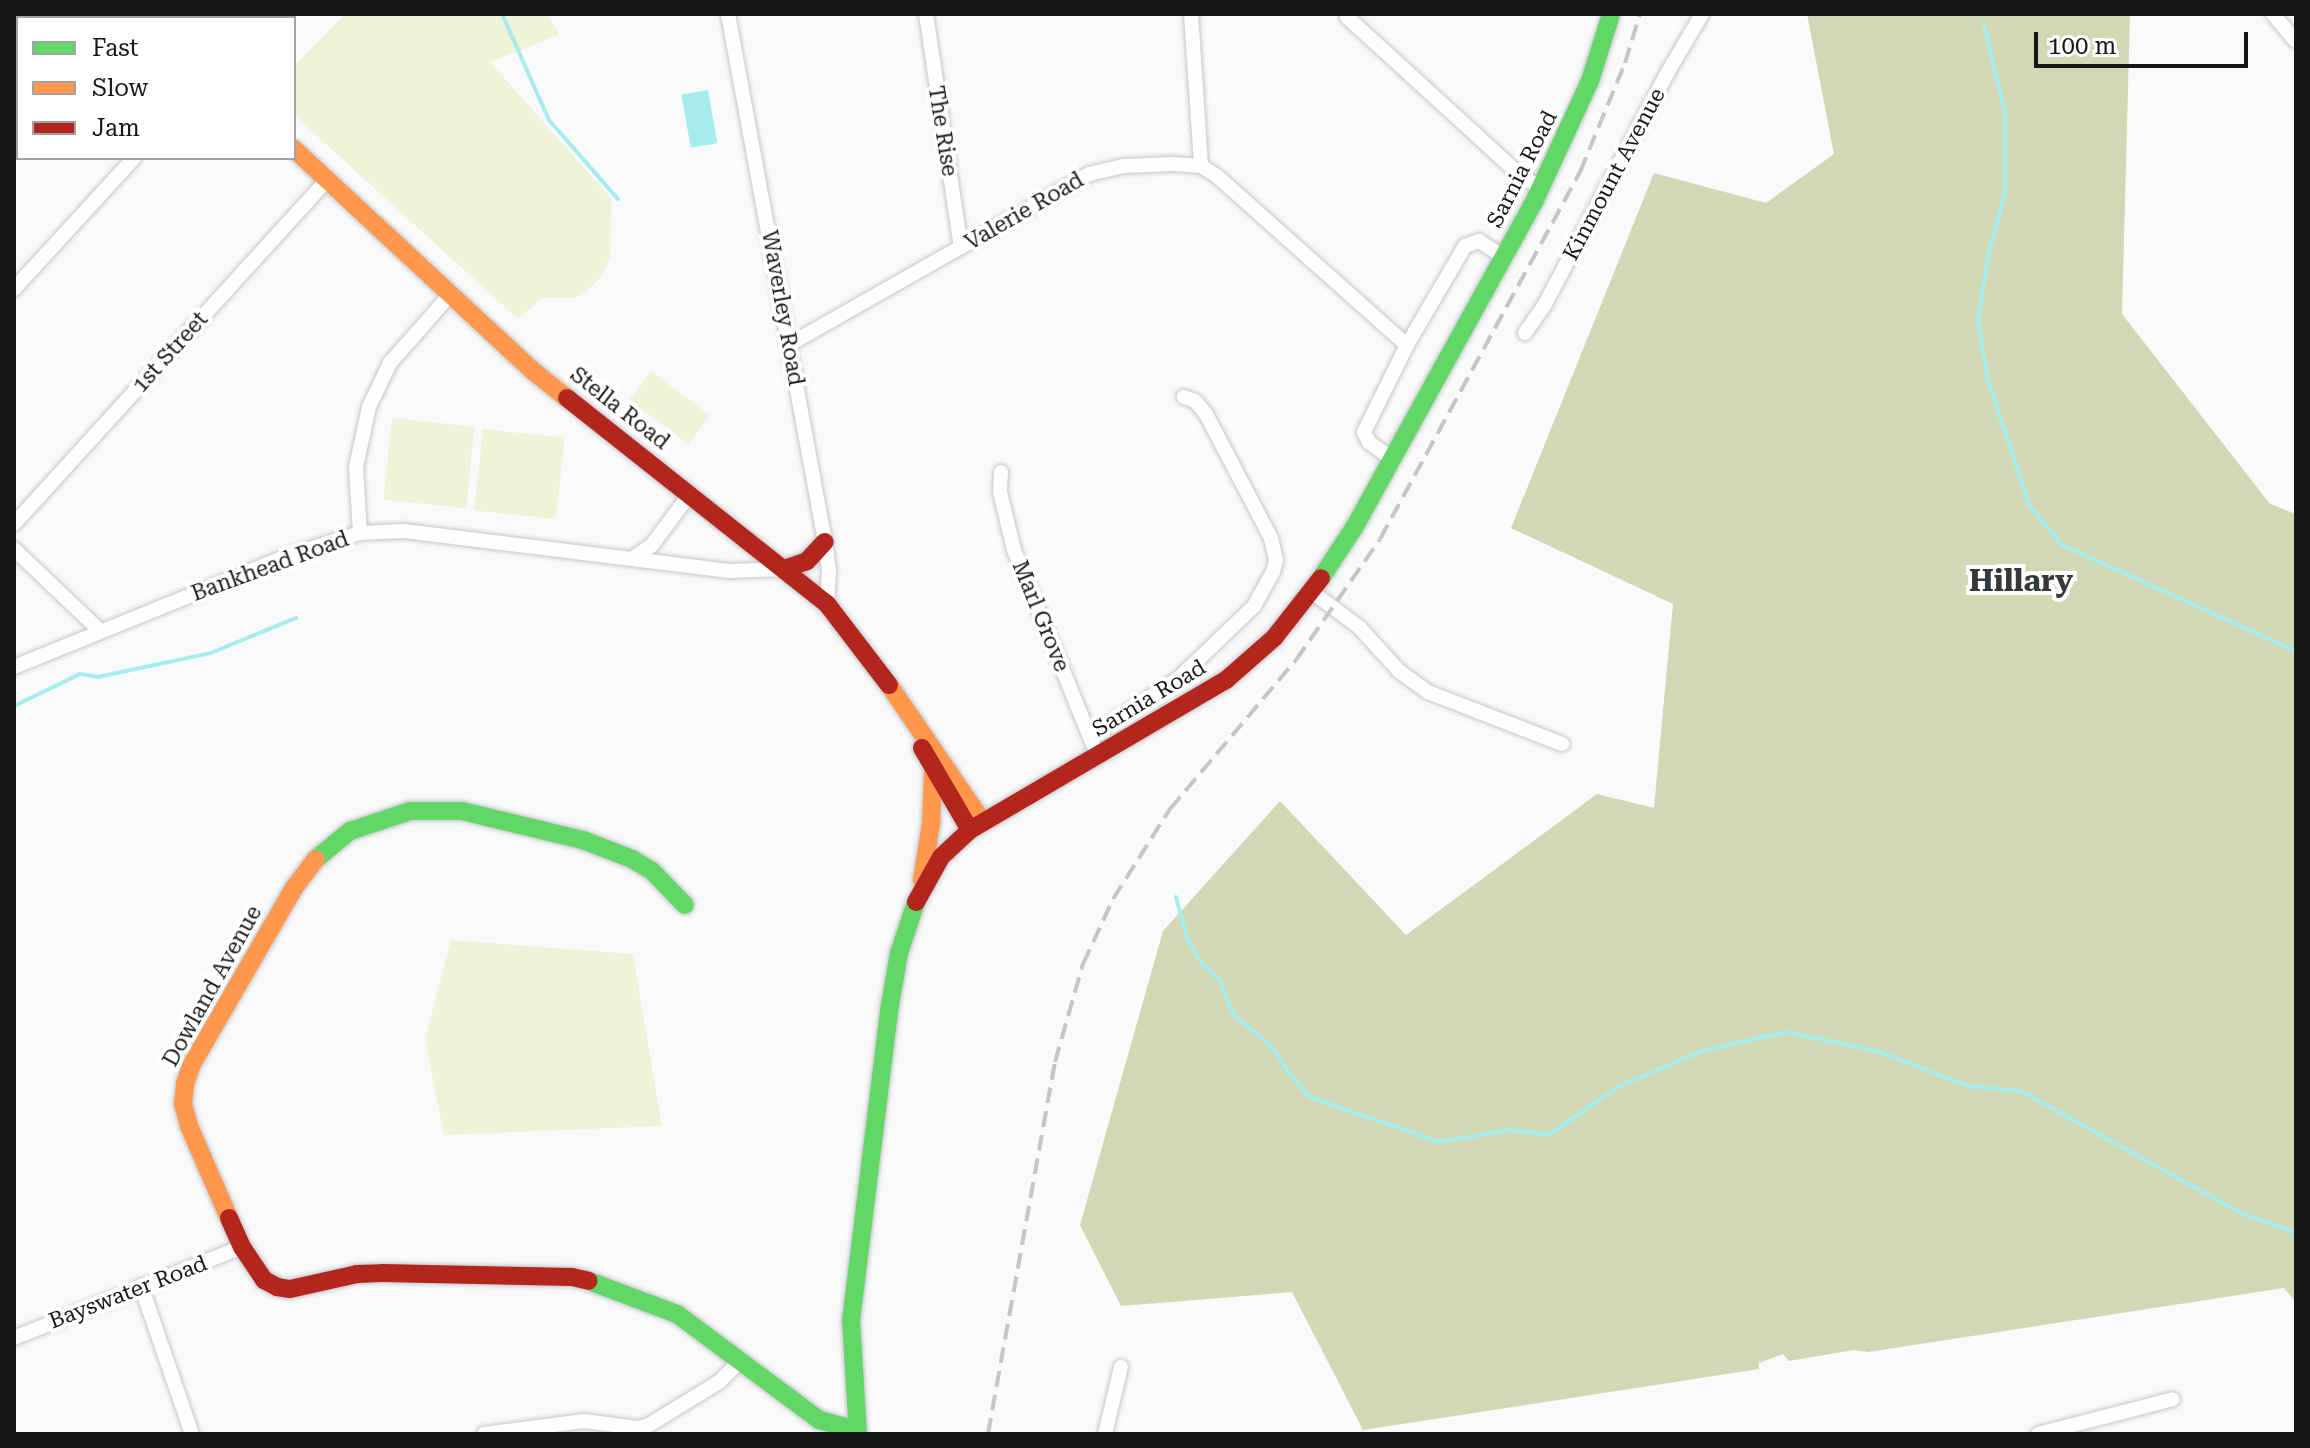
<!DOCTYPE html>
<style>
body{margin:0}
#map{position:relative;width:2310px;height:1448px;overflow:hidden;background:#f8fafc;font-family:"Roboto Serif",serif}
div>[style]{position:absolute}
.green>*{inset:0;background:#eef4d7;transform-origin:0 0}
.forest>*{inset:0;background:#d2d8b3}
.water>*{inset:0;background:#a6ebed;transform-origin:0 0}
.stream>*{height:4px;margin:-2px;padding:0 2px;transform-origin:2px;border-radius:2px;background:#a6ebed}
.roads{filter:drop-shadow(0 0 2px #c5c6c8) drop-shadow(0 0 2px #c5c6c8)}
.street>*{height:14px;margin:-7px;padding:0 7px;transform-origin:7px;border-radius:7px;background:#fefeff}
.fast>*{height:18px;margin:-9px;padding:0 9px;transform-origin:9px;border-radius:9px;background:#63d668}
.slow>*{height:18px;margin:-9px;padding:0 9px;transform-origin:9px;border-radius:9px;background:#ff974d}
.jam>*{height:18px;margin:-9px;padding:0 9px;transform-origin:9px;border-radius:9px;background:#b3261e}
.rail>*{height:4px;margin-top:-2px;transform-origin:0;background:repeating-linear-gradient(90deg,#c5c5c6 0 16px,transparent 0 24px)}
span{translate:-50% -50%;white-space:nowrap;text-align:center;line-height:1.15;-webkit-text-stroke:8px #fff;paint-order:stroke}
.street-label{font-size:22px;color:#161719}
.district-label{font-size:30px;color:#35383b;font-weight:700}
.frame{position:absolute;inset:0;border:16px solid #161719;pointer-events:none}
.legend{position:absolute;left:16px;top:16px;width:280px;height:144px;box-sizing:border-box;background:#fff;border:2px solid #a2a2a3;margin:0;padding:10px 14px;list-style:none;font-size:24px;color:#161719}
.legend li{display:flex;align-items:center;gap:16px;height:40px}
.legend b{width:40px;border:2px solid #a2a2a3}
.scale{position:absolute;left:2034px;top:32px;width:214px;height:36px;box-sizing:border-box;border:4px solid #161719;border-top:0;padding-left:10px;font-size:24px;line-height:28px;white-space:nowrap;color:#161719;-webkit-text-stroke:6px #fff;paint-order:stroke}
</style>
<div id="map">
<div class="green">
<div style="clip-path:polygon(345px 14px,548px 14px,559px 35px,490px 62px,611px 198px,610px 258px,601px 277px,585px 293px,575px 298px,542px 298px,518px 319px,294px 115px,294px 66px)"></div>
<div style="left:651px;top:371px;width:74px;height:36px;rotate:37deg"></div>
<div style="left:392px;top:418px;width:83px;height:82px;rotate:6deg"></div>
<div style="left:483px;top:429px;width:82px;height:82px;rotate:6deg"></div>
<div style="clip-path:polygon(451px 940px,633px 954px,662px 1126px,444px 1135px,425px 1039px)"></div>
</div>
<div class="forest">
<div style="clip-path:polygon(1807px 14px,2130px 14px,2122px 314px,2270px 504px,2296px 514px,2296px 1302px,2284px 1288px,1868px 1352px,1854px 1350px,1789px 1361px,1783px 1354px,1759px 1363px,1759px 1369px,1363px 1430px,1292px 1292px,1121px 1306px,1080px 1225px,1163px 931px,1280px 801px,1406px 935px,1597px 794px,1654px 808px,1673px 604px,1511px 528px,1654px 173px,1766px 203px,1834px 154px)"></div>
</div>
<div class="water">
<div style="left:708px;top:90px;width:54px;height:27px;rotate:80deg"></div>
</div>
<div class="stream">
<div style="left:502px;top:14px;width:116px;rotate:66.1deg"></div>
<div style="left:549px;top:120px;width:105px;rotate:48.9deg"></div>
<div style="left:1984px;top:25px;width:89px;rotate:76.3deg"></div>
<div style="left:2005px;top:111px;width:81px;rotate:90deg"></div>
<div style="left:2005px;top:192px;width:62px;rotate:104.9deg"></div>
<div style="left:1989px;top:252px;width:69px;rotate:99.2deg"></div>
<div style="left:1978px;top:320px;width:62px;rotate:80.7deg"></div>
<div style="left:1988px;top:381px;width:131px;rotate:71.7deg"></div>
<div style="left:2029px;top:505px;width:52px;rotate:50.5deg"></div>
<div style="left:2062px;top:545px;width:257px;rotate:24.4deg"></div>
<div style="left:14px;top:706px;width:73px;rotate:-25.9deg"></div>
<div style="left:80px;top:674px;width:18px;rotate:9deg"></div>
<div style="left:98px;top:677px;width:116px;rotate:-12deg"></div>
<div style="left:211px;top:653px;width:92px;rotate:-22.4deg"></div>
<div style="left:1176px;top:897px;width:42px;rotate:75deg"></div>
<div style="left:1187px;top:938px;width:30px;rotate:60deg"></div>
<div style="left:1202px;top:964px;width:25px;rotate:43deg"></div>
<div style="left:1220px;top:981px;width:37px;rotate:68deg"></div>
<div style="left:1234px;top:1015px;width:50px;rotate:40.1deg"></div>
<div style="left:1272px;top:1047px;width:33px;rotate:57deg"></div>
<div style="left:1290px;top:1075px;width:30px;rotate:48deg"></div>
<div style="left:1310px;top:1097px;width:137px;rotate:19.2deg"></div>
<div style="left:1439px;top:1142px;width:72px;rotate:-9.6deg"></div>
<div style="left:1510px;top:1130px;width:39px;rotate:7deg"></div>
<div style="left:1549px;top:1135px;width:82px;rotate:-35deg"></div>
<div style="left:1616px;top:1088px;width:94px;rotate:-23.3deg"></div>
<div style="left:1702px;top:1051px;width:87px;rotate:-12.6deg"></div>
<div style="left:1787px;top:1032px;width:95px;rotate:12.1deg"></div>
<div style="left:1880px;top:1052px;width:94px;rotate:21.1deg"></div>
<div style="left:1968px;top:1086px;width:53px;rotate:5.4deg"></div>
<div style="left:2021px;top:1091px;width:254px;rotate:29deg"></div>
<div style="left:2243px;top:1214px;width:56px;rotate:19.7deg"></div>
</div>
<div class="roads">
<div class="street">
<div style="left:728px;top:14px;width:537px;rotate:79.59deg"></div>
<div style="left:825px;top:542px;width:29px;rotate:82deg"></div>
<div style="left:829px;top:571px;width:33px;rotate:93deg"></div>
<div style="left:926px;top:14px;width:236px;rotate:81.5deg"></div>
<div style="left:1191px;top:14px;width:152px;rotate:86.2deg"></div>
<div style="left:2273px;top:14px;width:35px;rotate:50deg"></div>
<div style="left:1347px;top:17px;width:236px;rotate:42.4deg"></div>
<div style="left:1521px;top:176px;width:23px;rotate:31deg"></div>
<div style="left:47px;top:18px;width:5px;rotate:-53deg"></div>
<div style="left:14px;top:54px;width:6px;rotate:-51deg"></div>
<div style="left:14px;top:289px;width:178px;rotate:-47.5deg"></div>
<div style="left:1525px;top:333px;width:35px;rotate:-55deg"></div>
<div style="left:1545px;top:304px;width:257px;rotate:-62.1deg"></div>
<div style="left:1665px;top:77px;width:73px;rotate:-59.6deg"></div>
<div style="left:790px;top:344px;width:344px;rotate:-29.6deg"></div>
<div style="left:1089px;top:174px;width:36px;rotate:-13deg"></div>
<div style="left:1124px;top:166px;width:49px;rotate:-2.3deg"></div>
<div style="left:1173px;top:164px;width:28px;rotate:4deg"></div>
<div style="left:1201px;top:166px;width:19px;rotate:32deg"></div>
<div style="left:1217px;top:176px;width:254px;rotate:41.7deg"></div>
<div style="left:1392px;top:459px;width:29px;rotate:-144deg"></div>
<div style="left:1369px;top:442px;width:11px;rotate:-117deg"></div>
<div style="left:1364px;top:432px;width:97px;rotate:-63.7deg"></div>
<div style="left:1407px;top:345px;width:115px;rotate:-59.6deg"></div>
<div style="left:1465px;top:246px;width:15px;rotate:-20deg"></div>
<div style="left:1479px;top:241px;width:30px;rotate:33deg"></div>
<div style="left:1001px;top:472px;width:20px;rotate:93deg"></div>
<div style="left:1000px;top:492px;width:60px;rotate:76.4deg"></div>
<div style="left:1014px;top:550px;width:210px;rotate:67.9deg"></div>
<div style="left:14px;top:524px;width:465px;rotate:-47.7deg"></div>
<div style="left:360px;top:533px;width:66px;rotate:-93.5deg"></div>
<div style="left:356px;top:467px;width:61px;rotate:-77.8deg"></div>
<div style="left:369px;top:407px;width:49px;rotate:-64.5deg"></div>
<div style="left:390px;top:363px;width:91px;rotate:-48.6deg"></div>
<div style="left:14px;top:549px;width:117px;rotate:43.6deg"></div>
<div style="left:633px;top:558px;width:23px;rotate:-34deg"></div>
<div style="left:652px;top:545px;width:64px;rotate:-53.3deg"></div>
<div style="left:1312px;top:592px;width:59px;rotate:36.7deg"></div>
<div style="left:1359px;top:627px;width:59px;rotate:47.7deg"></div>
<div style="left:1399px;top:671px;width:36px;rotate:36deg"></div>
<div style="left:1428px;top:692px;width:144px;rotate:21.2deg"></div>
<div style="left:14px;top:667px;width:295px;rotate:-22.1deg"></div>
<div style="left:287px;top:556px;width:77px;rotate:-17.5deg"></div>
<div style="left:360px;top:533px;width:44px;rotate:-2.6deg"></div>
<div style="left:404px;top:531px;width:328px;rotate:7deg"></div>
<div style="left:730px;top:571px;width:54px;rotate:-2.1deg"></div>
<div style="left:1090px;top:737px;width:107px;rotate:-33.5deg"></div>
<div style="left:1179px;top:678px;width:104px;rotate:-43.8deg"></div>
<div style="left:1254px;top:606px;width:39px;rotate:-61deg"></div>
<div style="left:1273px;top:572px;width:12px;rotate:-76deg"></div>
<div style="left:1276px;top:560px;width:23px;rotate:-103deg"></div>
<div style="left:1271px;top:538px;width:140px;rotate:-117.7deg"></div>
<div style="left:1206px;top:414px;width:17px;rotate:-130deg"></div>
<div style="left:1195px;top:401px;width:12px;rotate:-160deg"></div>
<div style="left:141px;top:1286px;width:157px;rotate:71deg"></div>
<div style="left:14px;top:1338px;width:245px;rotate:-21.8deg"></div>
<div style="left:484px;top:1434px;width:101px;rotate:-7.4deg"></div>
<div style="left:584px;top:1421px;width:54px;rotate:7.4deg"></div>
<div style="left:638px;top:1428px;width:11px;rotate:-15deg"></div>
<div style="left:649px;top:1425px;width:82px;rotate:-31.6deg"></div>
<div style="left:719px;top:1382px;width:28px;rotate:-45deg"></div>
<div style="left:1105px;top:1434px;width:69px;rotate:-76.6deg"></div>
<div style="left:2038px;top:1434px;width:139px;rotate:-14.5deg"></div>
</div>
<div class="fast">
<div style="left:147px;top:14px;width:6px;rotate:39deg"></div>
<div style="left:1321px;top:578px;width:60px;rotate:-56.6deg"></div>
<div style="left:1354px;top:528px;width:372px;rotate:-61.1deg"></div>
<div style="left:1534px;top:202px;width:133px;rotate:-65.2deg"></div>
<div style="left:1590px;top:81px;width:70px;rotate:-72.6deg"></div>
<div style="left:316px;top:859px;width:44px;rotate:-39.5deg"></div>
<div style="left:350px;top:831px;width:63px;rotate:-18.4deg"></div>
<div style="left:410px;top:811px;width:52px"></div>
<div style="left:462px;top:811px;width:124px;rotate:13.5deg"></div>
<div style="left:583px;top:840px;width:53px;rotate:21.2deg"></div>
<div style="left:632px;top:859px;width:23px;rotate:31deg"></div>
<div style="left:652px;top:871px;width:47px;rotate:45.9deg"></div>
<div style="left:589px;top:1281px;width:94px;rotate:20.6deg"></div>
<div style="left:677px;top:1314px;width:177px;rotate:36.7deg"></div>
<div style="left:819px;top:1420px;width:39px;rotate:15deg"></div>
<div style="left:858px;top:1434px;width:113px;rotate:-93.5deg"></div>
<div style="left:851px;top:1321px;width:318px;rotate:-83deg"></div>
<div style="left:890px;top:1005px;width:53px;rotate:-80.2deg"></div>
<div style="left:899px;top:953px;width:54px;rotate:-71.6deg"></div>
</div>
<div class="slow">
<div style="left:294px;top:149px;width:326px;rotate:42.9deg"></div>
<div style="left:533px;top:371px;width:43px;rotate:38.5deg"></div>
<div style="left:889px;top:685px;width:165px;rotate:55.6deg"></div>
<div style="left:922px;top:880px;width:58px;rotate:-81deg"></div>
<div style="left:931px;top:823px;width:50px;rotate:-87.7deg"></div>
<div style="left:229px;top:1218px;width:100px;rotate:-113.5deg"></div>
<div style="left:189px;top:1126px;width:23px;rotate:-105deg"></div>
<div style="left:183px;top:1104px;width:20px;rotate:-84deg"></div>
<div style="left:185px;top:1084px;width:21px;rotate:-71deg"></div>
<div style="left:192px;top:1064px;width:203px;rotate:-59.9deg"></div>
<div style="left:294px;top:888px;width:36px;rotate:-53deg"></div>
</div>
<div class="jam">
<div style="left:567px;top:398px;width:332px;rotate:38.4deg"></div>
<div style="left:827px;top:604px;width:102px;rotate:52.6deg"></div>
<div style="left:784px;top:569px;width:24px;rotate:-19deg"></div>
<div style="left:807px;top:561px;width:26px;rotate:-47deg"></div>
<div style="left:922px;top:748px;width:95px;rotate:59.7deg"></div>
<div style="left:916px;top:902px;width:51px;rotate:-60.9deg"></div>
<div style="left:941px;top:857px;width:40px;rotate:-43deg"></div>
<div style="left:970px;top:830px;width:297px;rotate:-30.4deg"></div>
<div style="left:1226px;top:680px;width:64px;rotate:-41.2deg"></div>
<div style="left:1274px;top:638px;width:76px;rotate:-51.9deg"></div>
<div style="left:229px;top:1218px;width:32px;rotate:66deg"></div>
<div style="left:242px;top:1247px;width:40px;rotate:56deg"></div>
<div style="left:264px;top:1280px;width:15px;rotate:28deg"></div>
<div style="left:277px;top:1287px;width:13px;rotate:9deg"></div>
<div style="left:290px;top:1289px;width:69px;rotate:-12.6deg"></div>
<div style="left:357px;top:1274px;width:25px;rotate:-2deg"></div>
<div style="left:382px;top:1273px;width:190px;rotate:1.2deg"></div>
<div style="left:572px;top:1277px;width:17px;rotate:13deg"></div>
</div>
</div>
<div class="rail">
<div style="left:988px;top:1434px;width:378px;rotate:-79.8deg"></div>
<div style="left:1055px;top:1062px;width:102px;rotate:-74.1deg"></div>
<div style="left:1083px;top:964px;width:72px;rotate:-65.2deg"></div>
<div style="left:1113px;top:899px;width:107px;rotate:-57.7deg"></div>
<div style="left:1170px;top:809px;width:195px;rotate:-49.8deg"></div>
<div style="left:1296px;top:660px;width:147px;rotate:-55.2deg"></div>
<div style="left:1380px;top:539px;width:418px;rotate:-61.4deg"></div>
<div style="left:1580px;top:172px;width:118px;rotate:-67.6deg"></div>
<div style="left:1625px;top:63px;width:51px;rotate:-73deg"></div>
</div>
<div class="street-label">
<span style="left:943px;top:131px;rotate:81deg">The Rise</span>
<span style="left:1522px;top:169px;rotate:-63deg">Sarnia Road</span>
<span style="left:1614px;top:174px;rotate:-62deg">Kinmount Avenue</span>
<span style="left:1024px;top:211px;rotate:-30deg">Valerie Road</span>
<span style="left:783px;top:308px;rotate:80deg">Waverley Road</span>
<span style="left:170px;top:352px;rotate:-48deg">1st Street</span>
<span style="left:620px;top:408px;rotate:38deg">Stella Road</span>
<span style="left:270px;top:566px;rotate:-20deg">Bankhead Road</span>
<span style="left:1041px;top:616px;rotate:68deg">Marl Grove</span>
<span style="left:1149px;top:698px;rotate:-31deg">Sarnia Road</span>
<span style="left:212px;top:986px;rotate:-61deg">Dowland Avenue</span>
<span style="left:128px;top:1292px;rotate:-21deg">Bayswater Road</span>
</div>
<div class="district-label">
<span style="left:2021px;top:581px">Hillary</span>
</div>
<div class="frame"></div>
<ul class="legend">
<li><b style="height:10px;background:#63d668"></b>Fast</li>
<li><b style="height:10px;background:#ff974d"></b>Slow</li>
<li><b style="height:10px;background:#b3261e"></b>Jam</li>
</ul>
<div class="scale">100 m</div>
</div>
